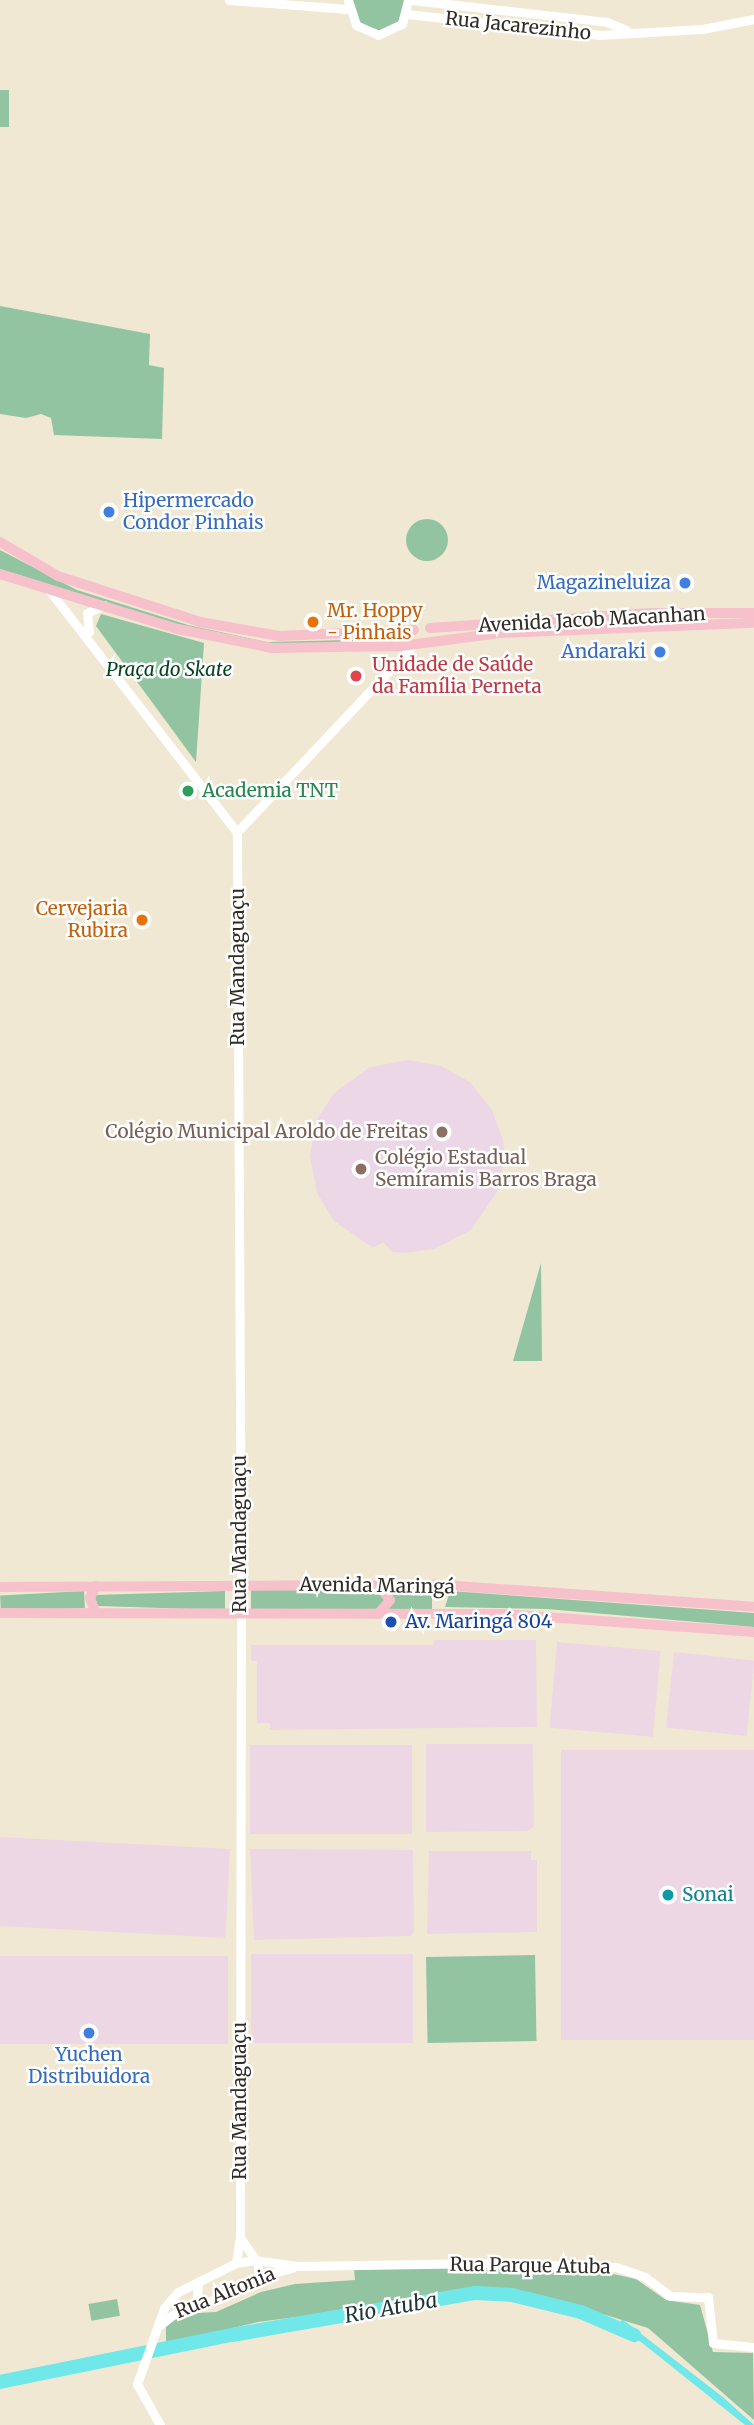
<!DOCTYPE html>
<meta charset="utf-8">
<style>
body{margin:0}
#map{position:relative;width:754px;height:2425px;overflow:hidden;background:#f0e8d3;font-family:Merriweather,serif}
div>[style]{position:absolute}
.industrial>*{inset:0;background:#edd7e5;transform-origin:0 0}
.education>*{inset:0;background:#ecd7e6}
.green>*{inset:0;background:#93c4a1;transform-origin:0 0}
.round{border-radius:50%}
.water>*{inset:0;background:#70e7e8}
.river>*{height:14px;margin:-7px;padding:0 7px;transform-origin:7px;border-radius:7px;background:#70e7e8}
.minor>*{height:9px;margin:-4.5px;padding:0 4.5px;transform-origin:4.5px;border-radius:4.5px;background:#fff}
.major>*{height:10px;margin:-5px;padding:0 5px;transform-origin:5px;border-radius:5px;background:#f6c1ca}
.dots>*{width:19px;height:19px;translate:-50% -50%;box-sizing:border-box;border:4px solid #fff;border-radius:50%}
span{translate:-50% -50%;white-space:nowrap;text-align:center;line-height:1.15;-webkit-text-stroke:5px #fff;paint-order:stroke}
.street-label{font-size:19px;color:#312d26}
.shop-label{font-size:19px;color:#366cbe}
.left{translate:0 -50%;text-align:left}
.right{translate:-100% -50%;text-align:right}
.food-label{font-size:19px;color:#c56008}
.health-label{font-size:19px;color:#be3a42}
.park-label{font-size:19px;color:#054321;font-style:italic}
.leisure-label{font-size:19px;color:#27864d}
.education-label{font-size:19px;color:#785e54}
.transit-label{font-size:19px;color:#164399}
.culture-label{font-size:19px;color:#0d838f}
.water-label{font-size:21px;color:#1e3434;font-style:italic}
</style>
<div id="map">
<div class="industrial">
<div style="clip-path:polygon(435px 1640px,536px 1640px,537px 1727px,270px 1730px,270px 1723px,257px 1723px,257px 1661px,251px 1661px,251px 1645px,433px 1645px)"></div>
<div style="left:557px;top:1642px;width:104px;height:86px;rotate:5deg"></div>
<div style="left:674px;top:1652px;width:81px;height:76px;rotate:6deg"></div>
<div style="clip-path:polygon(426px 1744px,533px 1744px,534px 1826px,528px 1831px,426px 1832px)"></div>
<div style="left:250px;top:1745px;width:162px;height:89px"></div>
<div style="left:561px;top:1750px;width:193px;height:290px"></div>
<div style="left:230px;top:1849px;width:89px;height:230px;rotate:93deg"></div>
<div style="clip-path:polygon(250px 1849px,413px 1850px,414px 1932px,410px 1936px,254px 1940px)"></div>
<div style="clip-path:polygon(429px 1851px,531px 1851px,531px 1860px,537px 1860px,537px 1932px,427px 1934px)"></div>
<div style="left:251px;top:1954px;width:162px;height:89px"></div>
<div style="left:0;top:1956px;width:228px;height:88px"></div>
</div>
<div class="education">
<div style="clip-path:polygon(409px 1060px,441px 1066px,470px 1082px,492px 1110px,503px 1140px,504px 1156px,499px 1189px,471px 1230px,434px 1249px,405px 1253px,392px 1252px,383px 1242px,373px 1248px,334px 1221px,317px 1193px,310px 1157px,316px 1121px,334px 1093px,370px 1067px)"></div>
</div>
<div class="green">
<div style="clip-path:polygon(352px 0,405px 0,398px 22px,381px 31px,360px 24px)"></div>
<div style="left:0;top:90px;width:9px;height:37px"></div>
<div style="clip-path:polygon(0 306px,150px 334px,149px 365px,164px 368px,162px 439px,54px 435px,51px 418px,41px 414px,26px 418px,0 414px)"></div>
<div class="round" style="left:406px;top:519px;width:42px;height:42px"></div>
<div style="clip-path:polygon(0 550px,77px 590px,188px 625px,267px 642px,388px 639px,279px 645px,188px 628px,0 569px)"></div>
<div style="clip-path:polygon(101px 614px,204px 643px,196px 762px,96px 626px)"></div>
<div style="clip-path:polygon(541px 1263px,542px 1361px,513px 1361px)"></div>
<div style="left:251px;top:1589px;width:181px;height:20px"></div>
<div style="left:84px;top:1591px;width:17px;height:84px;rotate:87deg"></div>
<div style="clip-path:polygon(225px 1591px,225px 1610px,98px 1606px,94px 1595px)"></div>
<div style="clip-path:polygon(450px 1591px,754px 1613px,754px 1627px,547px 1609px,445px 1607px)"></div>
<div style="left:535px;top:1955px;width:86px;height:109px;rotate:89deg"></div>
<div style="clip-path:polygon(480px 2267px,599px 2271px,636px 2279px,666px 2300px,700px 2305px,713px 2352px,753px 2353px,754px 2420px,648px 2328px,544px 2296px,465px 2288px,420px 2301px,258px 2322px,166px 2344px,166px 2324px,178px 2314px,216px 2312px,261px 2292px,295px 2284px,355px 2280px,354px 2269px)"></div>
<div style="left:117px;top:2299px;width:17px;height:29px;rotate:80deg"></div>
</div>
<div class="water">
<div style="clip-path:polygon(622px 2319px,724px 2398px,754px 2425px,745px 2425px,641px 2342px,617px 2331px)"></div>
</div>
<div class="river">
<div style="left:0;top:2382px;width:237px;rotate:-11.5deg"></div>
<div style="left:232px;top:2335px;width:247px;rotate:-9.8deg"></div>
<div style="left:475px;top:2293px;width:37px;rotate:3deg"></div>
<div style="left:512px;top:2295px;width:71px;rotate:13.8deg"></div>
<div style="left:581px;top:2312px;width:58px;rotate:23.5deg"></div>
</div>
<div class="minor">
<div style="left:229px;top:0;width:119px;rotate:4.3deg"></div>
<div style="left:348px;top:0;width:26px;rotate:72deg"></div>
<div style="left:356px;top:25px;width:24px;rotate:24deg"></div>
<div style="left:378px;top:35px;width:26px;rotate:-25deg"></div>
<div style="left:402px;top:24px;width:25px;rotate:-76deg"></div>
<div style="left:412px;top:0;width:196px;rotate:6.4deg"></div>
<div style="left:607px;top:22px;width:21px;rotate:23deg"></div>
<div style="left:407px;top:14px;width:193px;rotate:6.2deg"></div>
<div style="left:599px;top:35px;width:103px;rotate:-3.3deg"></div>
<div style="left:702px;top:29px;width:53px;rotate:-10.9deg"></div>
<div style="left:49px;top:590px;width:306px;rotate:52.2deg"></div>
<div style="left:237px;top:832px;width:753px;rotate:89.7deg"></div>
<div style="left:241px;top:1585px;width:652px;rotate:90.09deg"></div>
<div style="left:240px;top:2237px;width:26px;rotate:99deg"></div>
<div style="left:89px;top:632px;width:19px;rotate:-96deg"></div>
<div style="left:87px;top:613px;width:19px;rotate:-25deg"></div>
<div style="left:237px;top:832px;width:257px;rotate:-46.7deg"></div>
<div style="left:240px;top:2237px;width:32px;rotate:56deg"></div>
<div style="left:258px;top:2264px;width:13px;rotate:90deg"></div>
<div style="left:198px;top:2282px;width:13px;rotate:94deg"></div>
<div style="left:197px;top:2295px;width:12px;rotate:48deg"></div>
<div style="left:160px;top:2325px;width:29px;rotate:-38deg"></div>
<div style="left:183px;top:2307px;width:22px;rotate:-8deg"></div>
<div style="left:205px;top:2304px;width:59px;rotate:-27deg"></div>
<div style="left:258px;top:2277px;width:35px;rotate:-15deg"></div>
<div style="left:160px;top:2425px;width:47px;rotate:-119.3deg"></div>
<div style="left:137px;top:2384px;width:81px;rotate:-70.4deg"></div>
<div style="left:164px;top:2308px;width:21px;rotate:-49deg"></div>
<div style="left:178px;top:2292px;width:65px;rotate:-26.6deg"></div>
<div style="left:236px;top:2263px;width:18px;rotate:-9deg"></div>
<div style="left:254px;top:2260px;width:43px;rotate:7.9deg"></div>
<div style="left:297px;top:2266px;width:191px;rotate:-0.9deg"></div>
<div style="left:488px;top:2263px;width:128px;rotate:1.8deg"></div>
<div style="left:616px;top:2267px;width:31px;rotate:19deg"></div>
<div style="left:645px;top:2277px;width:31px;rotate:37deg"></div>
<div style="left:670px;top:2296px;width:38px;rotate:2deg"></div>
<div style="left:708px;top:2297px;width:46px;rotate:83.8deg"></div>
<div style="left:713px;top:2343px;width:41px;rotate:5.6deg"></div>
</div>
<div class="major">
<div style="left:0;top:542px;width:67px;rotate:30.4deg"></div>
<div style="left:58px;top:576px;width:149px;rotate:17.9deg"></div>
<div style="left:200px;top:622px;width:80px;rotate:10deg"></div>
<div style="left:279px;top:636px;width:135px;rotate:-2.5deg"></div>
<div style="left:0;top:574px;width:186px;rotate:17.2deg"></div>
<div style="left:178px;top:629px;width:96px;rotate:11.4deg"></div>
<div style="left:272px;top:648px;width:129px;rotate:-0.9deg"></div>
<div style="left:401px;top:646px;width:100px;rotate:-7.5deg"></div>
<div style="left:500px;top:633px;width:254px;rotate:-2.3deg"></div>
<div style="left:430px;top:628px;width:221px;rotate:-3.9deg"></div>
<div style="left:650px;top:613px;width:104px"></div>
<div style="left:96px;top:1586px;width:13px;rotate:117deg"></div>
<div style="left:90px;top:1598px;width:16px;rotate:68deg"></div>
<div style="left:0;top:1587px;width:442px;rotate:-0.3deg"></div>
<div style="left:442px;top:1585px;width:313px;rotate:4deg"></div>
<div style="left:0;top:1613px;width:503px;rotate:0.11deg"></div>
<div style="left:503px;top:1614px;width:252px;rotate:4.1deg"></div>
<div style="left:378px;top:1614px;width:18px;rotate:-49deg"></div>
<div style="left:390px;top:1600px;width:18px;rotate:-128deg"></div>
</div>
<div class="dots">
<div style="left:109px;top:512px;background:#3f7fe0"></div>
<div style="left:685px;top:583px;background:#3f7fe0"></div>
<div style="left:313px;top:622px;background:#e8710a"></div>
<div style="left:660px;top:652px;background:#3f7fe0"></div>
<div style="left:356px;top:676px;background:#e0444e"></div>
<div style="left:188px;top:791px;background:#2e9e5b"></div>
<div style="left:142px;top:920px;background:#e8710a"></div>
<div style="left:442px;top:1132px;background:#8d6e63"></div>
<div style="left:361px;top:1169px;background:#8d6e63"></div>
<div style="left:391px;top:1622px;background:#1a4fb4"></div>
<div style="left:668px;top:1895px;background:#0f9aa8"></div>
<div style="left:89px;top:2033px;background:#3f7fe0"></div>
</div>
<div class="street-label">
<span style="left:518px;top:26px;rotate:6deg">Rua Jacarezinho</span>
<span style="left:592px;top:620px;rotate:-3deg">Avenida Jacob Macanhan</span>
<span style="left:238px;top:967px;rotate:-90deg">Rua Mandaguaçu</span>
<span style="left:240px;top:1534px;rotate:-90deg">Rua Mandaguaçu</span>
<span style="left:377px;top:1586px;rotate:1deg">Avenida Maringá</span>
<span style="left:240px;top:2101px;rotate:-90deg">Rua Mandaguaçu</span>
<span style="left:530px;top:2266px;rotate:1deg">Rua Parque Atuba</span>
<span style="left:225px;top:2293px;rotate:-22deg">Rua Altonia</span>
</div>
<div class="shop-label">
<span class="left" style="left:123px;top:512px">Hipermercado<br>Condor Pinhais</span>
<span class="right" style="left:671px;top:583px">Magazineluiza</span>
<span class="right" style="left:646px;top:652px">Andaraki</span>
<span style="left:89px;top:2066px">Yuchen<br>Distribuidora</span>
</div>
<div class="food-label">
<span class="left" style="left:327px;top:622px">Mr. Hoppy<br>- Pinhais</span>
<span class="right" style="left:128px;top:920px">Cervejaria<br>Rubira</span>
</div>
<div class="health-label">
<span class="left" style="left:372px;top:676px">Unidade de Saúde<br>da Família Perneta</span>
</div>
<div class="park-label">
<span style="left:169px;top:670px">Praça do Skate</span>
</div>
<div class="leisure-label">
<span class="left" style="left:202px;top:791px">Academia TNT</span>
</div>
<div class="education-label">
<span class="right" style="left:428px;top:1132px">Colégio Municipal Aroldo de Freitas</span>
<span class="left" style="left:375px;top:1169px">Colégio Estadual<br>Semíramis Barros Braga</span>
</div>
<div class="transit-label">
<span class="left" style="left:405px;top:1622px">Av. Maringá 804</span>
</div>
<div class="culture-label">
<span class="left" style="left:682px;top:1895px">Sonai</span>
</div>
<div class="water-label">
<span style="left:391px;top:2308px;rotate:-10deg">Rio Atuba</span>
</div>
</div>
